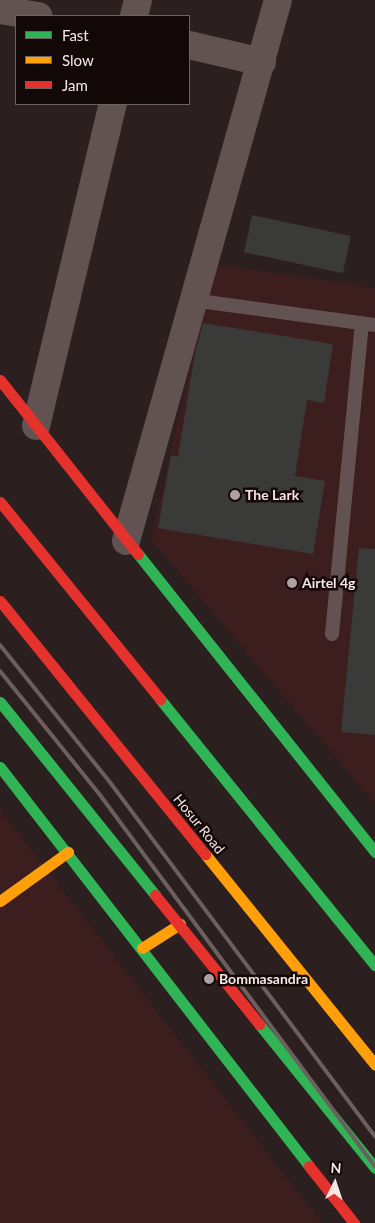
<!DOCTYPE html>
<style>
body{margin:0}
#map{position:relative;width:375px;height:1223px;overflow:hidden;background:#2c1f1f;font-family:Lato,sans-serif}
div>[style]{position:absolute}
.built>*{inset:0;background:#3c1e1e}
.building>*{inset:0;background:#3a3a38;transform-origin:0 0}
.lane>*{height:14px;margin:-7px;padding:0 7px;transform-origin:7px;border-radius:7px;background:#625352}
.street>*{height:28px;margin:-14px;padding:0 14px;transform-origin:14px;border-radius:14px;background:#625352}
.fast>*{height:11px;margin:-5.5px;padding:0 5.5px;transform-origin:5.5px;border-radius:5.5px;background:#30b455}
.slow>*{height:11px;margin:-5.5px;padding:0 5.5px;transform-origin:5.5px;border-radius:5.5px;background:#ff9f0a}
.jam>*{height:11px;margin:-5.5px;padding:0 5.5px;transform-origin:5.5px;border-radius:5.5px;background:#e5322d}
.rail>*{height:4px;margin:-2px;padding:0 2px;transform-origin:2px;border-radius:2px;background:#6b5f5f}
.dots>*{width:14px;height:14px;translate:-50% -50%;box-sizing:border-box;border:2px solid #130808;border-radius:50%}
span{translate:-50% -50%;white-space:nowrap;text-align:center;line-height:1.15;-webkit-text-stroke:5px #130808;paint-order:stroke}
.poi-label{font-size:14px;color:#f8e6e5;font-weight:700}
.left{translate:0 -50%;text-align:left}
.street-label{font-size:14px;color:#f8e6e5}
.legend{position:absolute;left:15px;top:15px;width:175px;height:90px;box-sizing:border-box;background:#130808;border:1px solid #6f6160;margin:0;padding:6px 9px;list-style:none;font-size:15px;color:#f8e6e5}
.legend li{display:flex;align-items:center;gap:10px;height:25px}
.legend b{width:25px;border:1px solid #6f6160}
.north{position:absolute;left:310px;top:1158px;width:50px;height:50px;-webkit-text-stroke:4px #130808;paint-order:stroke;rotate:4deg;font-size:14px;font-weight:700;line-height:20px;text-align:center;color:#f8e6e5}
.north::after{content:'';display:block;margin:auto;width:18px;height:22px;background:#f8e6e5;clip-path:polygon(50% 0,100% 100%,50% 72%,0 100%)}
</style>
<div id="map">
<div class="built">
<div style="clip-path:polygon(213px 264px,375px 288px,375px 803px,151px 540px)"></div>
<div style="clip-path:polygon(0 810px,65px 893px,322px 1223px,0 1223px)"></div>
</div>
<div class="building">
<div style="left:252px;top:215px;width:101px;height:38px;rotate:12deg"></div>
<div style="clip-path:polygon(203px 323px,333px 344px,324px 403px,307px 400px,295px 476px,325px 481px,313px 554px,158px 528px,171px 455px,178px 457px,195px 353px)"></div>
<div style="clip-path:polygon(359px 548px,375px 549px,375px 735px,341px 732px)"></div>
</div>
<div class="lane">
<div style="left:192px;top:300px;width:185px;rotate:7.8deg"></div>
<div style="left:332px;top:634px;width:311px;rotate:-84.5deg"></div>
</div>
<div class="street">
<div style="left:0;top:10px;width:39px;rotate:9deg"></div>
<div style="left:134px;top:16px;width:16px;rotate:-76deg"></div>
<div style="left:189px;top:45px;width:75px;rotate:13.1deg"></div>
<div style="left:36px;top:426px;width:331px;rotate:-76.6deg"></div>
<div style="left:126px;top:541px;width:562px;rotate:-74.31deg"></div>
</div>
<div class="fast">
<div style="left:138px;top:554px;width:381px;rotate:51.5deg"></div>
<div style="left:160px;top:699px;width:342px;rotate:51.1deg"></div>
<div style="left:0;top:702px;width:248px;rotate:51.2deg"></div>
<div style="left:0;top:767px;width:505px;rotate:52.24deg"></div>
<div style="left:259px;top:1024px;width:185px;rotate:51.1deg"></div>
</div>
<div class="slow">
<div style="left:205px;top:854px;width:271px;rotate:51.1deg"></div>
<div style="left:0;top:901px;width:84px;rotate:-35.8deg"></div>
<div style="left:142px;top:948px;width:45px;rotate:-32.3deg"></div>
</div>
<div class="jam">
<div style="left:0;top:380px;width:222px;rotate:51.6deg"></div>
<div style="left:0;top:502px;width:254px;rotate:50.9deg"></div>
<div style="left:0;top:601px;width:326px;rotate:51deg"></div>
<div style="left:155px;top:895px;width:166px;rotate:51.1deg"></div>
<div style="left:309px;top:1166px;width:73px;rotate:51.7deg"></div>
</div>
<div class="rail">
<div style="left:0;top:645px;width:174px;rotate:51.3deg"></div>
<div style="left:109px;top:781px;width:444px;rotate:53.2deg"></div>
<div style="left:0;top:671px;width:159px;rotate:51.1deg"></div>
<div style="left:100px;top:795px;width:462px;rotate:53.5deg"></div>
</div>
<div class="dots">
<div style="left:235px;top:495px;background:#b1a0a0"></div>
<div style="left:292px;top:583px;background:#b1a0a0"></div>
<div style="left:209px;top:979px;background:#b1a0a0"></div>
</div>
<div class="poi-label">
<span class="left" style="left:245px;top:495px">The Lark</span>
<span class="left" style="left:302px;top:583px">Airtel 4g</span>
<span class="left" style="left:219px;top:979px">Bommasandra</span>
</div>
<div class="street-label">
<span style="left:199px;top:824px;rotate:51deg">Hosur Road</span>
</div>
<ul class="legend">
<li><b style="height:6px;background:#30b455"></b>Fast</li>
<li><b style="height:6px;background:#ff9f0a"></b>Slow</li>
<li><b style="height:6px;background:#e5322d"></b>Jam</li>
</ul>
<div class="north">N</div>
</div>
